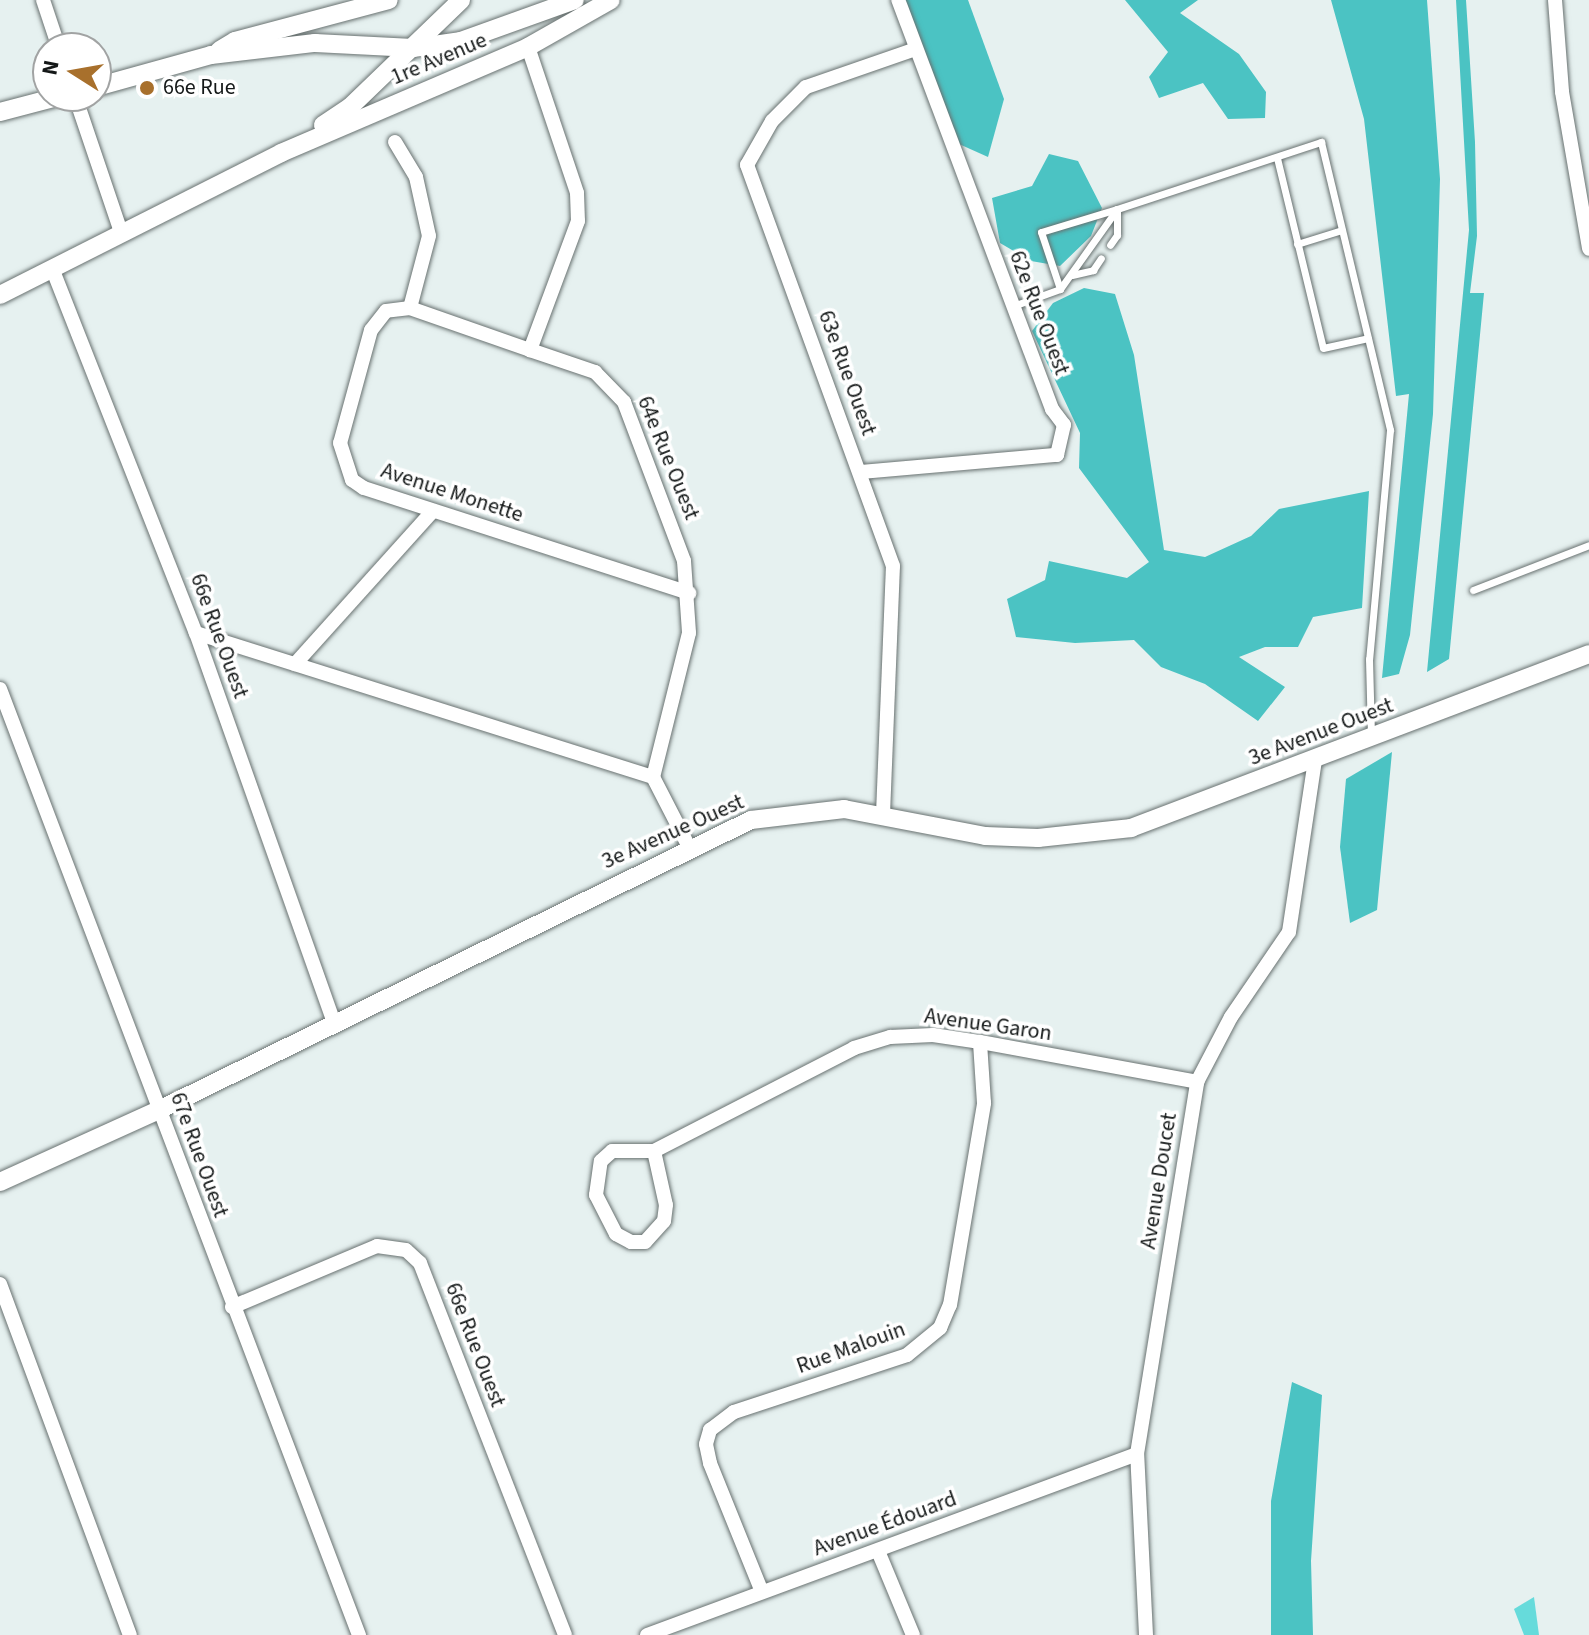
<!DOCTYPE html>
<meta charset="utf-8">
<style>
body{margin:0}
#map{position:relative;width:1589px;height:1635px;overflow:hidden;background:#e6f1f0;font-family:"Source Sans 3",sans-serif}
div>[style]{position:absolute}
.forest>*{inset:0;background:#4bc3c3}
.water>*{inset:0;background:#66dbdb}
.roads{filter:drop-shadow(0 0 2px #687170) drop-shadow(0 0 2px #687170)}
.service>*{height:7px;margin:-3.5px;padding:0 3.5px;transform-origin:3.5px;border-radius:3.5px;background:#fff}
.minor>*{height:14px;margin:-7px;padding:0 7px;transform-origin:7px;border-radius:7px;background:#fff}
.tertiary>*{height:18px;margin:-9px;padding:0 9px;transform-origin:9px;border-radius:9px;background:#fff}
.dots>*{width:22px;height:22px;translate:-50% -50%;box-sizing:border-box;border:4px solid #fff;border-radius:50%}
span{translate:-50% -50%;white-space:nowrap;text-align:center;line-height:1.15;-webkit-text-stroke:7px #fff;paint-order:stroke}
.street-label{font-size:22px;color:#141818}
.poi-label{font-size:22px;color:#141818}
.left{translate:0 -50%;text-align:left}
.north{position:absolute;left:32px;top:32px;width:80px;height:80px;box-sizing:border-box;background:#fff;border:2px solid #a1a3a3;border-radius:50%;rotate:281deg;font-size:22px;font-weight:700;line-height:32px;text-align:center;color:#141818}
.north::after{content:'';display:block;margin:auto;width:28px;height:36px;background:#a8702c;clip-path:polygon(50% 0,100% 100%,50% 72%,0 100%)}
</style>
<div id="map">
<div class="forest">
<div style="clip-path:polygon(899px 0,968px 0,1004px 99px,988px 157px,959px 144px)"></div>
<div style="clip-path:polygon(1125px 0,1198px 0,1180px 13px,1239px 54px,1266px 92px,1265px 118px,1228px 119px,1203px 83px,1159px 98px,1149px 77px,1168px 52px)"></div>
<div style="clip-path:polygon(1331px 0,1427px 0,1440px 179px,1433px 414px,1410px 635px,1399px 674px,1382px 678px,1409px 394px,1396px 396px,1364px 119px)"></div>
<div style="clip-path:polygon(1456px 0,1466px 0,1475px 142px,1477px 236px,1470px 293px,1484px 293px,1449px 659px,1427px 672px,1469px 230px)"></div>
<div style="clip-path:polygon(1049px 154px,1078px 161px,1102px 208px,1091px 236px,1060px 266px,1031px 261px,1000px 243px,992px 198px,1032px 186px)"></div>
<div style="clip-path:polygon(1084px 288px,1115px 294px,1134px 355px,1164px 550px,1205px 557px,1251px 536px,1279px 509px,1369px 491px,1362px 608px,1313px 617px,1298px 647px,1265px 647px,1239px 657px,1285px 687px,1258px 721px,1205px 684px,1161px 667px,1134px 640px,1075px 643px,1016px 637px,1007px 599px,1045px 580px,1049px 561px,1127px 578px,1149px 562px,1079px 468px,1080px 433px,1032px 331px,1053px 303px)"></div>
<div style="clip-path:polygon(1392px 752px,1377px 910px,1350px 923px,1340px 847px,1346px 779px)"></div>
<div style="clip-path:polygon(1292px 1382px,1322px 1395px,1311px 1561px,1313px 1635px,1271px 1635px,1271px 1501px)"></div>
</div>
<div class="water">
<div style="clip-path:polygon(1534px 1597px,1539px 1635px,1524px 1635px,1514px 1609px)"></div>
</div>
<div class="roads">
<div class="service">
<div style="left:1277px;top:158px;width:195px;rotate:76.4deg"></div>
<div style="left:1323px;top:348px;width:46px;rotate:-12.5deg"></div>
<div style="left:1297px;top:244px;width:47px;rotate:-17.3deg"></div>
<div style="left:1072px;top:275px;width:22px;rotate:-13deg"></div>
<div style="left:1093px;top:270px;width:14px;rotate:-56deg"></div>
<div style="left:1060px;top:289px;width:60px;rotate:-108.4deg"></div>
<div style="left:1041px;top:232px;width:79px;rotate:-16.8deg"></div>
<div style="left:1117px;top:209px;width:26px;rotate:90deg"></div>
<div style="left:1117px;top:235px;width:12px;rotate:125deg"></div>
<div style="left:1013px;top:306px;width:50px;rotate:-19.9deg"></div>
<div style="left:1060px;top:289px;width:98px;rotate:-54.5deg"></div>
<div style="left:1117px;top:209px;width:215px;rotate:-18.2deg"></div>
<div style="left:1321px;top:142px;width:296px;rotate:76.5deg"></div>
<div style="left:1390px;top:430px;width:230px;rotate:95.2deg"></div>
<div style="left:1369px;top:659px;width:77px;rotate:88.5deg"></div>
<div style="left:1473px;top:590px;width:124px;rotate:-21.2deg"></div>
</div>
<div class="minor">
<div style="left:43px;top:0;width:51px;rotate:71.6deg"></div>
<div style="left:1555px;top:0;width:92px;rotate:85.6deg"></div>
<div style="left:1562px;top:92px;width:159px;rotate:80.2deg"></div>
<div style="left:528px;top:47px;width:154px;rotate:71.4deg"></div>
<div style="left:577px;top:193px;width:28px;rotate:88deg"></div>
<div style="left:578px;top:221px;width:138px;rotate:110.4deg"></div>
<div style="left:530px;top:350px;width:69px;rotate:18.7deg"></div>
<div style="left:595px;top:372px;width:42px;rotate:46deg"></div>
<div style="left:624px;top:402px;width:170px;rotate:69.3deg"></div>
<div style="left:684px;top:561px;width:72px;rotate:86deg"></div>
<div style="left:689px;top:633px;width:148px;rotate:104deg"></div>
<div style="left:653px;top:777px;width:79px;rotate:62.8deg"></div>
<div style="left:75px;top:96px;width:144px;rotate:71.3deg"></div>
<div style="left:395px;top:142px;width:41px;rotate:59deg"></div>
<div style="left:416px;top:177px;width:60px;rotate:77.6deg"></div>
<div style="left:429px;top:236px;width:74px;rotate:104.8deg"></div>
<div style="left:52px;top:268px;width:392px;rotate:68.5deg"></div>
<div style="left:196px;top:633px;width:413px;rotate:70.5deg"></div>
<div style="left:530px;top:350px;width:127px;rotate:-160.7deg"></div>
<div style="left:410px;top:308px;width:24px;rotate:173deg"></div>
<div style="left:386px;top:311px;width:24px;rotate:128deg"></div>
<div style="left:371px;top:330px;width:117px;rotate:105.3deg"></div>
<div style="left:340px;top:443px;width:39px;rotate:72deg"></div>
<div style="left:352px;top:480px;width:14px;rotate:34deg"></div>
<div style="left:364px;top:488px;width:342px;rotate:17.9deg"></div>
<div style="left:861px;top:472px;width:197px;rotate:-5deg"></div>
<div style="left:1057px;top:455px;width:31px;rotate:-77deg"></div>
<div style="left:1064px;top:425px;width:20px;rotate:-127deg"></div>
<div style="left:1052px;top:409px;width:437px;rotate:-110.6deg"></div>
<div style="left:196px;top:633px;width:479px;rotate:17.5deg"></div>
<div style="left:295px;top:664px;width:206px;rotate:-48deg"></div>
<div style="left:0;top:689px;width:1012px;rotate:69.22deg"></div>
<div style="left:883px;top:814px;width:248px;rotate:-87.7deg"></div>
<div style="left:893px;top:566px;width:427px;rotate:-110deg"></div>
<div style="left:747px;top:165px;width:51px;rotate:-60.4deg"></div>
<div style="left:772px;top:121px;width:48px;rotate:-45deg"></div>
<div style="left:806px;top:87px;width:116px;rotate:-19.1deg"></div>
<div style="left:654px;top:1151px;width:55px;rotate:77.5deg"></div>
<div style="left:666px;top:1205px;width:16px;rotate:97deg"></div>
<div style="left:664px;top:1221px;width:28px;rotate:132deg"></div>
<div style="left:645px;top:1242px;width:14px;rotate:180deg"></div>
<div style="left:631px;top:1242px;width:17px;rotate:-152deg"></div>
<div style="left:616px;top:1234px;width:44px;rotate:-117.1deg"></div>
<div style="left:596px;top:1195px;width:34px;rotate:-82deg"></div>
<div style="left:601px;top:1161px;width:15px;rotate:-42deg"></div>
<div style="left:612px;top:1151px;width:42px"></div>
<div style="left:654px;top:1151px;width:225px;rotate:-27.2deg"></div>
<div style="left:854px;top:1048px;width:38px;rotate:-17deg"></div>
<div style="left:890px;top:1037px;width:43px;rotate:-2.7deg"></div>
<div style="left:933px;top:1035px;width:48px;rotate:8.5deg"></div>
<div style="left:980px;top:1042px;width:221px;rotate:10.4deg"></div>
<div style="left:0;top:1284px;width:374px;rotate:69.7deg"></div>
<div style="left:232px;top:1307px;width:157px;rotate:-22.8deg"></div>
<div style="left:377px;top:1246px;width:29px;rotate:8deg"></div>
<div style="left:406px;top:1250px;width:19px;rotate:43deg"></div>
<div style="left:420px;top:1263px;width:399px;rotate:68.7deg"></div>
<div style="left:878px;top:1551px;width:91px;rotate:67.4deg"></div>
<div style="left:762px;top:1592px;width:139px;rotate:-112deg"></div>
<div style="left:710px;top:1463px;width:19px;rotate:-102deg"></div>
<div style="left:706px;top:1444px;width:15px;rotate:-74deg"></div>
<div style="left:710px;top:1430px;width:30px;rotate:-37deg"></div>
<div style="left:734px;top:1412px;width:182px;rotate:-18.2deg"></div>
<div style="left:907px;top:1355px;width:43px;rotate:-39.3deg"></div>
<div style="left:940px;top:1328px;width:25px;rotate:-67deg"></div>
<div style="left:950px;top:1305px;width:205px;rotate:-80.4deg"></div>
<div style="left:984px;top:1103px;width:61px;rotate:-93.8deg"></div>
<div style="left:647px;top:1635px;width:522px;rotate:-20.27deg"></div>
<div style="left:1146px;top:1635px;width:181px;rotate:-92.8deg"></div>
<div style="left:1137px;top:1454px;width:377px;rotate:-80.8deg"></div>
<div style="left:1197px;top:1082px;width:73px;rotate:-62.4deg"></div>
<div style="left:1231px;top:1017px;width:103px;rotate:-55.7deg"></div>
<div style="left:1289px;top:932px;width:173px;rotate:-81.4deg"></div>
</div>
<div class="tertiary">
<div style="left:220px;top:50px;width:17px;rotate:-31deg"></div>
<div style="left:235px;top:41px;width:159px;rotate:-14.9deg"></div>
<div style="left:96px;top:87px;width:119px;rotate:-15.5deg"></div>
<div style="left:211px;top:55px;width:105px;rotate:-6.6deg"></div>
<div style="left:315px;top:43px;width:98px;rotate:2.9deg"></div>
<div style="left:413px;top:48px;width:49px;rotate:-8.3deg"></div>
<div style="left:461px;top:41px;width:121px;rotate:-19.8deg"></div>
<div style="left:0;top:112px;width:63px;rotate:-14.7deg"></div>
<div style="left:323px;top:125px;width:32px;rotate:-34deg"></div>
<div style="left:350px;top:107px;width:154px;rotate:-43.9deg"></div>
<div style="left:0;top:295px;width:315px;rotate:-26.8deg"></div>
<div style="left:281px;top:153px;width:269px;rotate:-23.2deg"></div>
<div style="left:528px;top:47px;width:95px;rotate:-29.5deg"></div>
<div style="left:0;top:1182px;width:175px;rotate:-24.4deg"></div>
<div style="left:159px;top:1110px;width:659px;rotate:-26.1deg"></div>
<div style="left:751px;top:820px;width:94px;rotate:-6.7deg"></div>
<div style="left:844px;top:809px;width:144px;rotate:10.8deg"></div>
<div style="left:985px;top:836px;width:53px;rotate:2.2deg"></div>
<div style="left:1038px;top:838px;width:94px;rotate:-6.1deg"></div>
<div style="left:1131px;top:828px;width:490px;rotate:-20.8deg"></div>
</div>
</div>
<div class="dots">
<div style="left:147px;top:88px;background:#a8702c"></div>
</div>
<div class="street-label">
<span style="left:439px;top:59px;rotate:-23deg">1re Avenue</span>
<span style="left:1039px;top:313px;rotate:69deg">62e Rue Ouest</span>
<span style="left:847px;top:373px;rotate:70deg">63e Rue Ouest</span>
<span style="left:668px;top:458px;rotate:68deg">64e Rue Ouest</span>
<span style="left:452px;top:493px;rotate:18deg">Avenue Monette</span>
<span style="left:219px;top:636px;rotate:70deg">66e Rue Ouest</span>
<span style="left:1321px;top:732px;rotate:-21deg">3e Avenue Ouest</span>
<span style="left:673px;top:832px;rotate:-24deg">3e Avenue Ouest</span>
<span style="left:988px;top:1025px;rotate:8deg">Avenue Garon</span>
<span style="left:199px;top:1155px;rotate:70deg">67e Rue Ouest</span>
<span style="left:1159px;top:1181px;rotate:-81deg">Avenue Doucet</span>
<span style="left:475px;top:1345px;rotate:69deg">66e Rue Ouest</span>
<span style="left:851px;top:1348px;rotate:-20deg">Rue Malouin</span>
<span style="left:885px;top:1524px;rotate:-20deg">Avenue Édouard</span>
</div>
<div class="poi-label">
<span class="left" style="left:163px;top:88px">66e Rue</span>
</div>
<div class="north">N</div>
</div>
